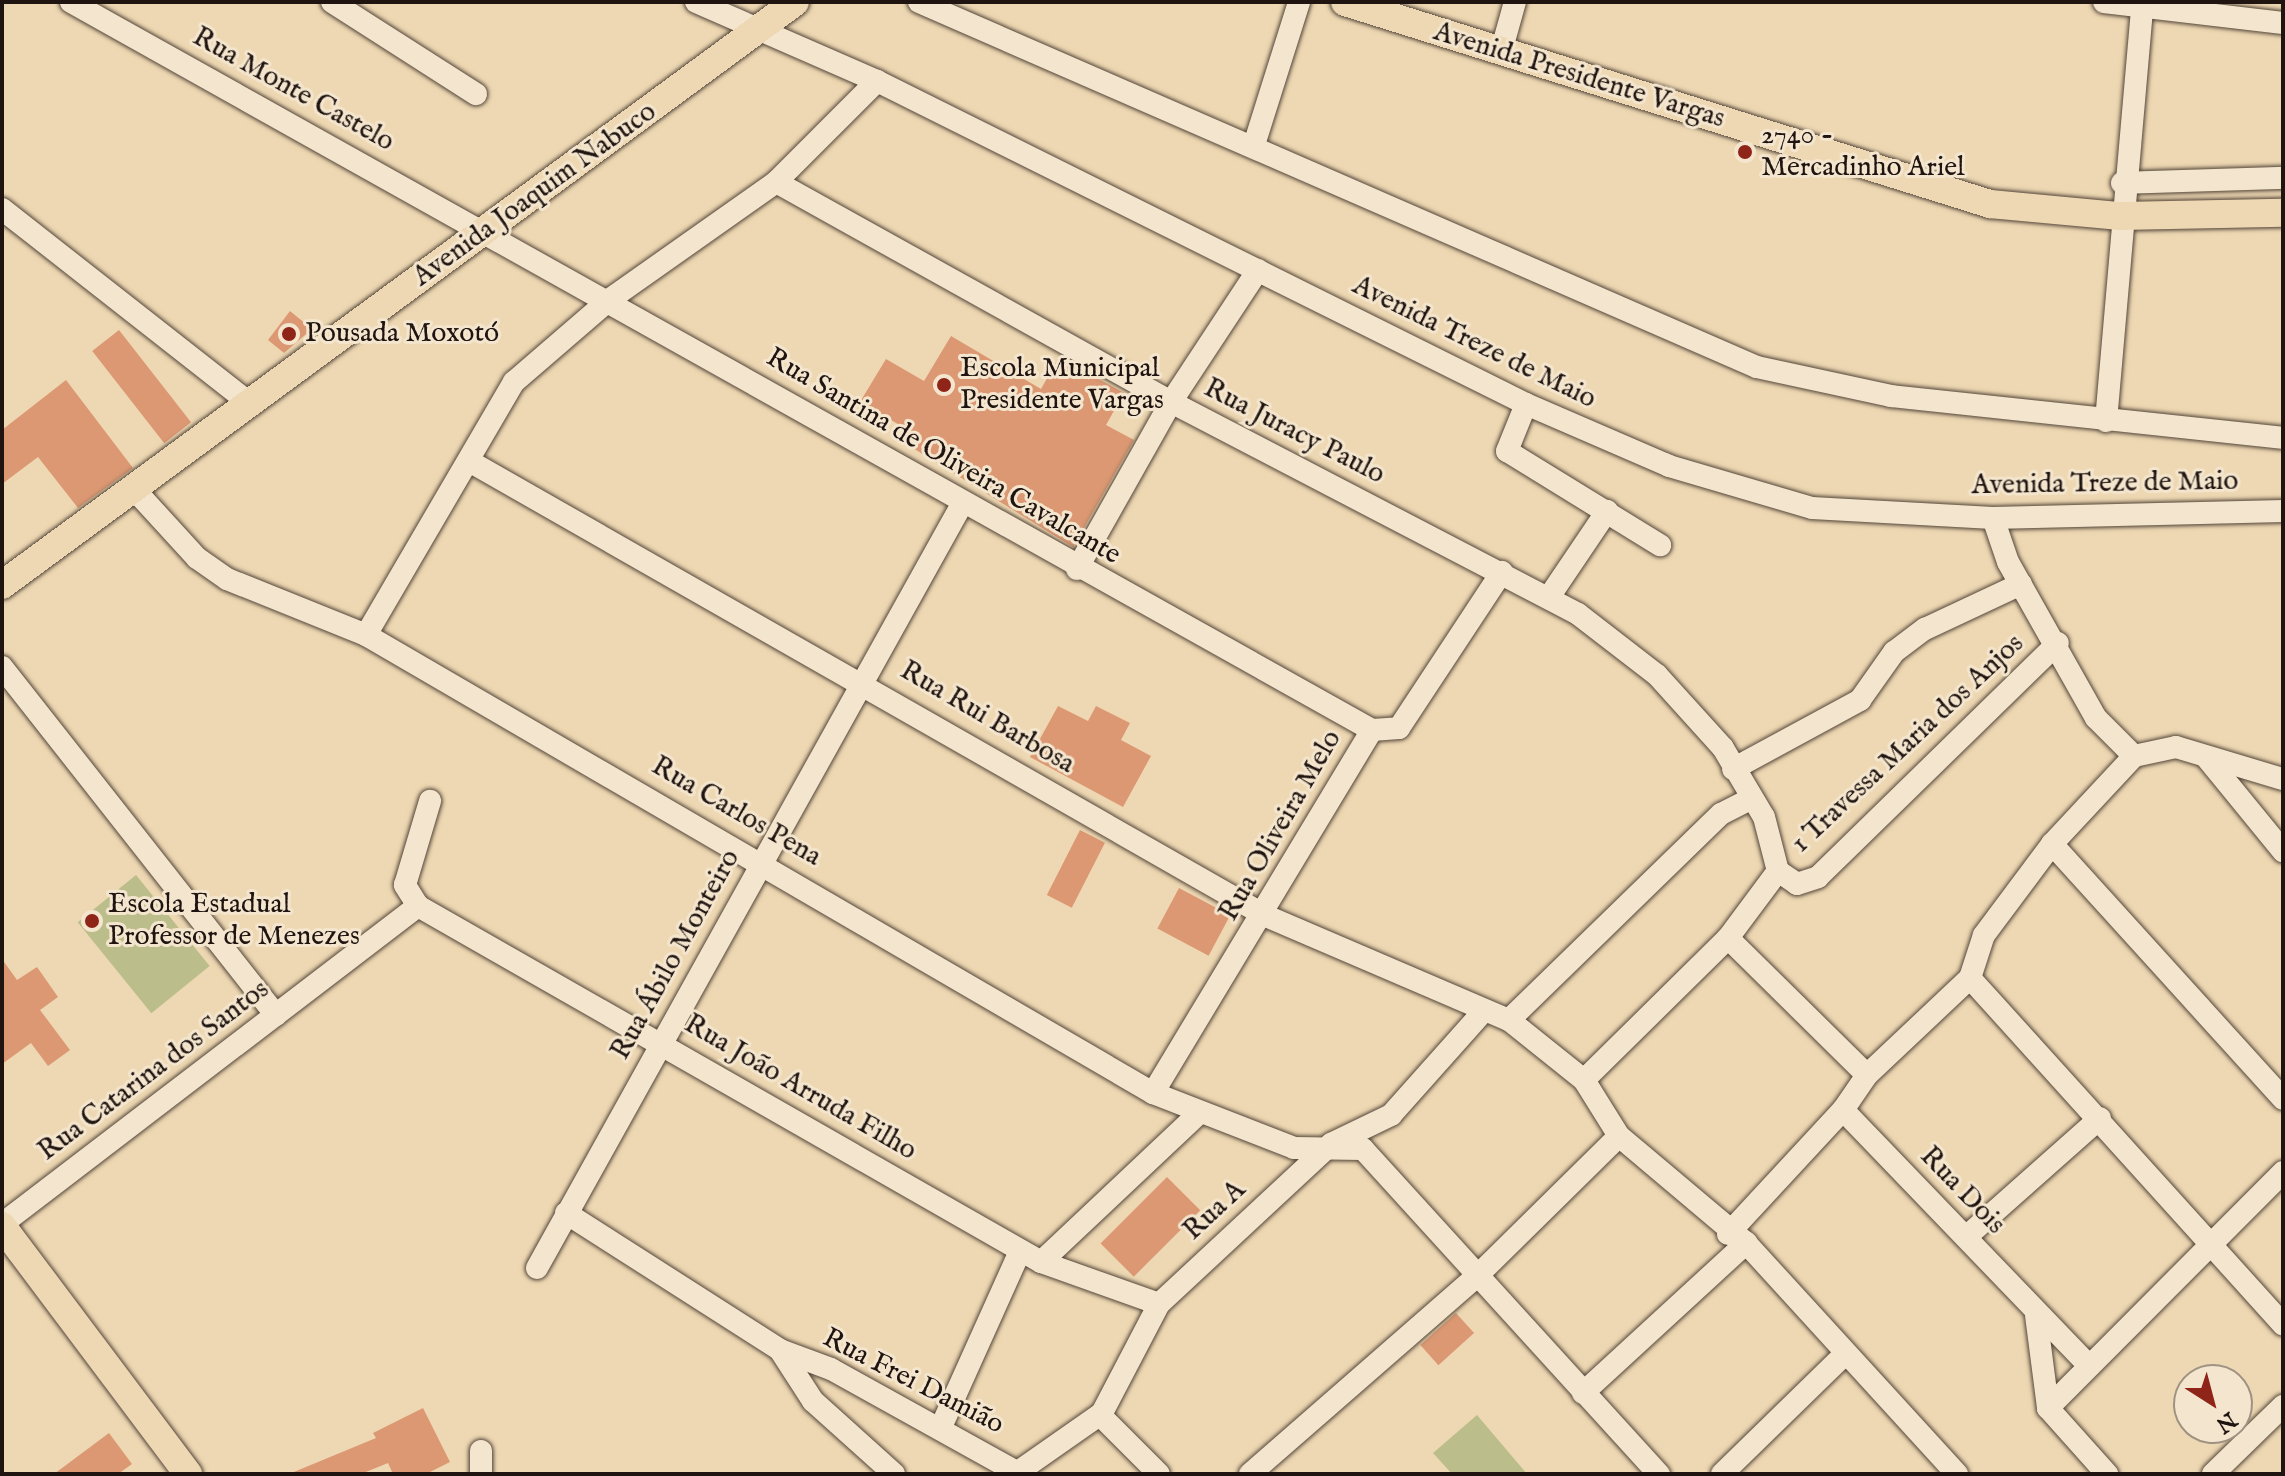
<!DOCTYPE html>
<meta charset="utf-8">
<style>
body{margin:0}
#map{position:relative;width:2285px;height:1476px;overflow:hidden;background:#eed8b3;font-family:"IM FELL English",serif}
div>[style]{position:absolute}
.green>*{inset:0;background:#bbbe8b;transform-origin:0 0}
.building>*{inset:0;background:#db9873;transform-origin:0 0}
.roads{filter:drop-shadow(0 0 2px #534539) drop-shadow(0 0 2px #534539)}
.minor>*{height:22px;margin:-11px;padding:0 11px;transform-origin:11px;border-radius:11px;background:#f4e6ce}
.major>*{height:28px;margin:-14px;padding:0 14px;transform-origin:14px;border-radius:14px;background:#eed8b3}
.dots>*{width:22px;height:22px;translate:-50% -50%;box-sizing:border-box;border:4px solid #f4e6ce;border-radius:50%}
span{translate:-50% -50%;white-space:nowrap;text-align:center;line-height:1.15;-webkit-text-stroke:6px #f4e6ce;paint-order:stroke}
.street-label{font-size:28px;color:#1f1410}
.poi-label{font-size:28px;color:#1f1410}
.left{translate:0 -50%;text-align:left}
.frame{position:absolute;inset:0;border:4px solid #1f1410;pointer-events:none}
.north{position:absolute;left:2173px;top:1364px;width:80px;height:80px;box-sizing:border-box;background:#f4e6ce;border:2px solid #9f9282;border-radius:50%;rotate:144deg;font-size:22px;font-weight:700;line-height:32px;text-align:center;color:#1f1410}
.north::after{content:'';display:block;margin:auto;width:28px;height:36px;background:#8f2418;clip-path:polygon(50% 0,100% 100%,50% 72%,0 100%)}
</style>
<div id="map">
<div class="green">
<div style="left:136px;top:875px;width:117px;height:75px;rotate:51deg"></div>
<div style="clip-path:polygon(1477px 1415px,1527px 1474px,1452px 1474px,1433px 1453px)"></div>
</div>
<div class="building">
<div style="clip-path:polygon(290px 311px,312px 329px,284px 353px,268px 340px)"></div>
<div style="left:119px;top:330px;width:117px;height:34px;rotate:52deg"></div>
<div style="clip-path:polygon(951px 336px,1041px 389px,1059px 357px,1124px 393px,1106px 425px,1134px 440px,1073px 547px,908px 445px,915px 434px,860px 402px,886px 359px,924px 381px)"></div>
<div style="clip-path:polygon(66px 380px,133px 468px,78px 508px,38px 457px,2px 484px,2px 430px)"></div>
<div style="clip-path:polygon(1058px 706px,1088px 721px,1096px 706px,1130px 723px,1121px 740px,1151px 756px,1123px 807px,1030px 757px)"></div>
<div style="left:1080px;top:830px;width:28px;height:73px;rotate:27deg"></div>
<div style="left:1179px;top:888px;width:58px;height:46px;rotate:28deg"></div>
<div style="clip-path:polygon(2px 959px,17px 980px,37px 967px,58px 997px,40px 1010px,70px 1050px,48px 1066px,31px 1043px,2px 1064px)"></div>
<div style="left:1167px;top:1177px;width:47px;height:94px;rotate:45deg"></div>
<div style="left:1456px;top:1313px;width:27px;height:48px;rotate:48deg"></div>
<div style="clip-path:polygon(423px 1408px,450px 1462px,426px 1474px,393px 1474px,388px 1463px,361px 1474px,289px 1474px,376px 1438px,373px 1433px)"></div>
<div style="clip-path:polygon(109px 1433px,132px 1464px,118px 1474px,54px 1474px)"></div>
</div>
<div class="roads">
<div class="minor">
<div style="left:71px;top:2px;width:1491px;rotate:29.23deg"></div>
<div style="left:1372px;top:730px;width:27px;rotate:-4deg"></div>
<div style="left:1399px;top:728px;width:187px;rotate:-56.6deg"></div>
<div style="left:332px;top:2px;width:171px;rotate:32.6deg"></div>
<div style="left:696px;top:2px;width:197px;rotate:23.6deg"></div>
<div style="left:877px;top:81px;width:725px;rotate:26.46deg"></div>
<div style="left:1526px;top:404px;width:156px;rotate:23.4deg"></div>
<div style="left:1669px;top:466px;width:149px;rotate:16.4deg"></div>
<div style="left:1812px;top:508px;width:181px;rotate:3.2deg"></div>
<div style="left:1993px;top:518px;width:290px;rotate:-1.4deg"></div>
<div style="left:919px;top:2px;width:914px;rotate:23.54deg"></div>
<div style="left:1757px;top:367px;width:137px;rotate:12.2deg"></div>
<div style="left:1891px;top:396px;width:394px;rotate:6.1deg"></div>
<div style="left:2104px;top:2px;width:180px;rotate:6.7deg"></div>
<div style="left:1501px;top:52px;width:52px;rotate:-74.4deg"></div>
<div style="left:1254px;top:145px;width:150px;rotate:-72.5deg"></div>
<div style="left:776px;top:182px;width:452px;rotate:29.1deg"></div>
<div style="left:1171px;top:402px;width:459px;rotate:27.5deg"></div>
<div style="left:1578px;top:614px;width:100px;rotate:37.7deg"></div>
<div style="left:1657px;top:675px;width:98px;rotate:47.9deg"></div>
<div style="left:1723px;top:748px;width:80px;rotate:59.3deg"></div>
<div style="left:1764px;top:817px;width:56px;rotate:75.5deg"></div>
<div style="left:1778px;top:871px;width:23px;rotate:34deg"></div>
<div style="left:1797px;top:884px;width:22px;rotate:-18deg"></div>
<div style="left:1818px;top:877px;width:335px;rotate:-44.3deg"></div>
<div style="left:2122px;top:183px;width:161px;rotate:-1.8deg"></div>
<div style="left:2px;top:209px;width:314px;rotate:38.1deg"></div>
<div style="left:1526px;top:404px;width:51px;rotate:112deg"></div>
<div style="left:1507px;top:451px;width:180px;rotate:31.6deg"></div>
<div style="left:2106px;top:421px;width:416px;rotate:-85deg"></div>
<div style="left:469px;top:461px;width:918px;rotate:29.72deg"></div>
<div style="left:1266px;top:916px;width:264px;rotate:23.2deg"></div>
<div style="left:1509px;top:1020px;width:96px;rotate:38.7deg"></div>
<div style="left:1584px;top:1080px;width:66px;rotate:58deg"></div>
<div style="left:1619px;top:1136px;width:166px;rotate:40.1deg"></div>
<div style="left:1746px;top:1243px;width:313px;rotate:47.6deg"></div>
<div style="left:133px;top:488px;width:95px;rotate:47.6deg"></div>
<div style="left:197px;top:558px;width:37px;rotate:35deg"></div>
<div style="left:227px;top:579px;width:150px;rotate:21.9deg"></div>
<div style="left:366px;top:635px;width:911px;rotate:30.2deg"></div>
<div style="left:1153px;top:1093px;width:151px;rotate:21.3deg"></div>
<div style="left:1294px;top:1148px;width:69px;rotate:0.8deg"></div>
<div style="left:1363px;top:1149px;width:440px;rotate:47.7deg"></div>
<div style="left:1993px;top:518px;width:46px;rotate:71.2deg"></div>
<div style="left:2008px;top:562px;width:179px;rotate:60.6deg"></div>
<div style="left:2096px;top:718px;width:54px;rotate:45deg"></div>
<div style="left:1077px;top:569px;width:192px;rotate:-60.6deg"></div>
<div style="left:1171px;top:402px;width:158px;rotate:-56.6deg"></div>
<div style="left:1549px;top:597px;width:104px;rotate:-56deg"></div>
<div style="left:366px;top:635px;width:293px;rotate:-59.7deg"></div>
<div style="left:514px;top:382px;width:125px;rotate:-40.8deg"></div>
<div style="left:609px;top:300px;width:204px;rotate:-35.2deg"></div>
<div style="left:776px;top:182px;width:143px;rotate:-45deg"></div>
<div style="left:2px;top:667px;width:443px;rotate:51.8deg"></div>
<div style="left:2206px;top:757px;width:122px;rotate:50.7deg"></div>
<div style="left:1733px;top:769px;width:145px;rotate:-28.5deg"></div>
<div style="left:1860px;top:700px;width:59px;rotate:-54.7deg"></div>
<div style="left:1894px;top:652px;width:39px;rotate:-37deg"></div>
<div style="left:1925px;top:629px;width:106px;rotate:-25.1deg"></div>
<div style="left:2052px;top:844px;width:344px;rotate:47.8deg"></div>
<div style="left:418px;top:906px;width:718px;rotate:29.74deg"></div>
<div style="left:1041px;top:1262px;width:125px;rotate:19.6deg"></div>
<div style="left:418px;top:906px;width:25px;rotate:-122deg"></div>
<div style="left:405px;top:885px;width:88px;rotate:-73.4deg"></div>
<div style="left:1728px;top:938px;width:195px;rotate:44.6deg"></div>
<div style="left:1970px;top:978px;width:467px;rotate:47.9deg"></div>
<div style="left:1509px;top:1020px;width:296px;rotate:-44.2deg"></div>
<div style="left:1721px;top:814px;width:33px;rotate:-27deg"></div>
<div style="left:1584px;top:1080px;width:202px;rotate:-44.6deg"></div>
<div style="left:1728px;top:938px;width:84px;rotate:-53.3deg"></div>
<div style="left:1153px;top:1093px;width:424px;rotate:-58.9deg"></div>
<div style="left:1843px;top:1110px;width:355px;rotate:46.1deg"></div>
<div style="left:566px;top:1213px;width:254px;rotate:32.6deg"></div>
<div style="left:780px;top:1350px;width:61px;rotate:57.1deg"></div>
<div style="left:813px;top:1401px;width:109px;rotate:42deg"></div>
<div style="left:2px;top:1224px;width:524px;rotate:-37.4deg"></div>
<div style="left:1728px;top:1234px;width:169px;rotate:-47.2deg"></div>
<div style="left:1843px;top:1110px;width:42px;rotate:-55.6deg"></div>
<div style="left:1867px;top:1075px;width:141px;rotate:-43.3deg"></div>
<div style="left:1970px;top:978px;width:45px;rotate:-72deg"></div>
<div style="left:1984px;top:935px;width:114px;rotate:-53.2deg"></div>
<div style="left:2052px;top:844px;width:120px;rotate:-47deg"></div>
<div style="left:2134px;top:756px;width:43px;rotate:-12.1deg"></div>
<div style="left:2176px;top:747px;width:112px;rotate:16.7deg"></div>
<div style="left:1966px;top:1237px;width:179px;rotate:-41.6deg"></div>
<div style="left:1041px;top:1262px;width:213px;rotate:-43.3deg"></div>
<div style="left:537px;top:1268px;width:874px;rotate:-60.91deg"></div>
<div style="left:2036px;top:1315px;width:94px;rotate:82.6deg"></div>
<div style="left:2048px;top:1408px;width:89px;rotate:48.2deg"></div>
<div style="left:780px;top:1350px;width:54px;rotate:20.4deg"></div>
<div style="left:831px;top:1369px;width:213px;rotate:29deg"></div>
<div style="left:1583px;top:1393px;width:222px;rotate:-42.6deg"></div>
<div style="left:2048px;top:1408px;width:333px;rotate:-45.1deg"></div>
<div style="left:1100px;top:1415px;width:83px;rotate:45deg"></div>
<div style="left:941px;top:1427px;width:193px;rotate:-65.8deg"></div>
<div style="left:481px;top:1474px;width:23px;rotate:-90deg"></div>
<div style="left:1015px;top:1474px;width:106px;rotate:-35deg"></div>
<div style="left:1102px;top:1413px;width:123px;rotate:-62.4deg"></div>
<div style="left:1159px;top:1304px;width:235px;rotate:-42.9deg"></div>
<div style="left:1331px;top:1144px;width:67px;rotate:-25.8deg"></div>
<div style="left:1391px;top:1115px;width:137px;rotate:-48.3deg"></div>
<div style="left:1250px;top:1474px;width:301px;rotate:-41.1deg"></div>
<div style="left:1477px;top:1276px;width:199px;rotate:-44.6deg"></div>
<div style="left:1722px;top:1474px;width:170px;rotate:-44.3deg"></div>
<div style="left:2213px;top:1474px;width:98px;rotate:-44.2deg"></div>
</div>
<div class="major">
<div style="left:1345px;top:2px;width:676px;rotate:17.39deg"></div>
<div style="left:1990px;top:204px;width:131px;rotate:5.3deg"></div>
<div style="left:2120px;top:216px;width:163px;rotate:-1.1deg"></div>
<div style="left:2px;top:585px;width:984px;rotate:-36.32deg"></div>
<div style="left:2px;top:1226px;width:310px;rotate:53.1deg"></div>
</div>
</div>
<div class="dots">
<div style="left:1745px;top:152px;background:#8f2418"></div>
<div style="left:289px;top:334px;background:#8f2418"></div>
<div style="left:944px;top:385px;background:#8f2418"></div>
<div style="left:92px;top:921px;background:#8f2418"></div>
</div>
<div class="street-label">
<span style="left:1579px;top:76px;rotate:17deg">Avenida Presidente Vargas</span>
<span style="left:293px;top:90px;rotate:29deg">Rua Monte Castelo</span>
<span style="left:535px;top:195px;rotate:-36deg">Avenida Joaquim Nabuco</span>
<span style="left:1474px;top:343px;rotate:26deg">Avenida Treze de Maio</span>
<span style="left:1294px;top:432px;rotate:27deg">Rua Juracy Paulo</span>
<span style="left:943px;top:457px;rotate:30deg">Rua Santina de Oliveira Cavalcante</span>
<span style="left:2105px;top:484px;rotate:-1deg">Avenida Treze de Maio</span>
<span style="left:987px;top:718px;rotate:30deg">Rua Rui Barbosa</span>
<span style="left:1908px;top:744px;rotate:-43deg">1 Travessa Maria dos Anjos</span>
<span style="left:736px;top:812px;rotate:30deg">Rua Carlos Pena</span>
<span style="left:1281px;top:826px;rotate:-60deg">Rua Oliveira Melo</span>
<span style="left:676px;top:955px;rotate:-61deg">Rua Ábilo Monteiro</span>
<span style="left:154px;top:1071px;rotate:-37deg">Rua Catarina dos Santos</span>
<span style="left:800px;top:1088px;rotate:30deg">Rua João Arruda Filho</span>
<span style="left:1962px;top:1191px;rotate:46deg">Rua Dois</span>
<span style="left:1215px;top:1211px;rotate:-43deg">Rua A</span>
<span style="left:913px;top:1382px;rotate:27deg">Rua Frei Damião</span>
</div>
<div class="poi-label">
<span class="left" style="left:1761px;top:152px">2740 -<br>Mercadinho Ariel</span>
<span class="left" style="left:305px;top:334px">Pousada Moxotó</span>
<span class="left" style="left:960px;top:385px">Escola Municipal<br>Presidente Vargas</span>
<span class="left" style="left:108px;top:921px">Escola Estadual<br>Professor de Menezes</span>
</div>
<div class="frame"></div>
<div class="north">N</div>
</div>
